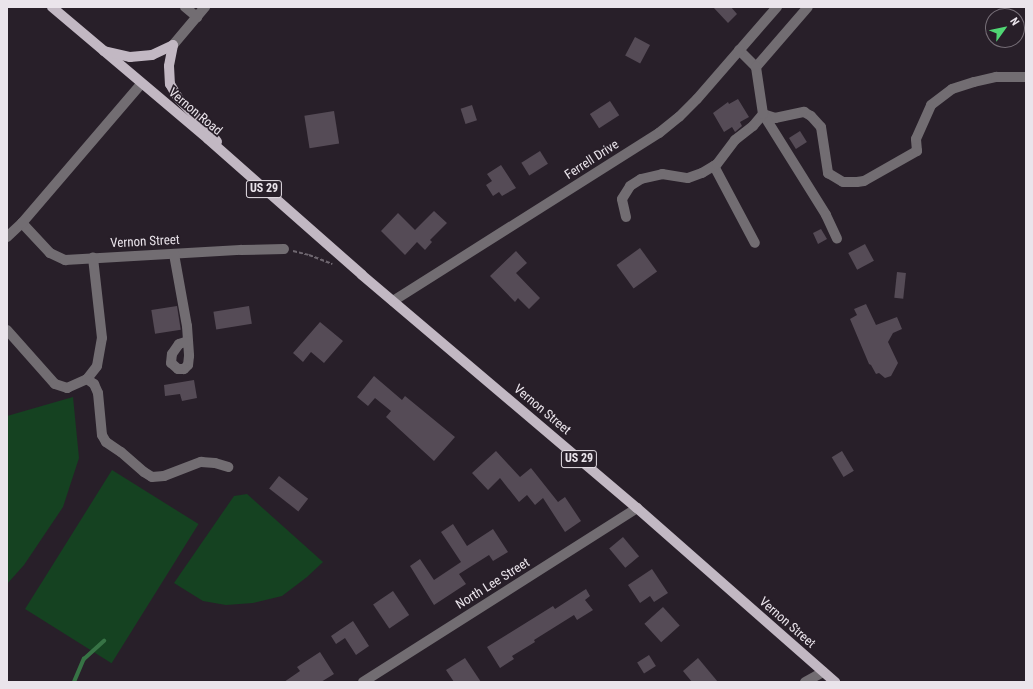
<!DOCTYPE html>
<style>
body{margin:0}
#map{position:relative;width:1033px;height:689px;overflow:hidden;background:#281f29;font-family:"Roboto Condensed",sans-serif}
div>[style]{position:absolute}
.green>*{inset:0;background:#154221;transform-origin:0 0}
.stream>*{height:3.5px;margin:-1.75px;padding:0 1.75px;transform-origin:1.75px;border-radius:1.75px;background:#377345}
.building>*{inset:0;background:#554b56;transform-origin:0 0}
.path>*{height:2px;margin-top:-1px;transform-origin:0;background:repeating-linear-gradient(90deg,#6e666f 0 4px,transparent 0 6px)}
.minor>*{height:10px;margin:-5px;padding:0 5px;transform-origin:5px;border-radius:5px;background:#726d72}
.major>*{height:10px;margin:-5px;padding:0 5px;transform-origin:5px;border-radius:5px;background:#c2b8c3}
span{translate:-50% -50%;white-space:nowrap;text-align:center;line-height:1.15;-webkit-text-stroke:3.5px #281f29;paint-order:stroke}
.shield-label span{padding:1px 3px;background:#281f29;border:1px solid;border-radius:3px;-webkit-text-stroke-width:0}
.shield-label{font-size:12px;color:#eae4eb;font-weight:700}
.street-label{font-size:13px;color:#eae4eb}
.frame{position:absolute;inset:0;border:8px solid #eae4eb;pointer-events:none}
.north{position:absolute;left:985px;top:8px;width:40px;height:40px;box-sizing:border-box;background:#281f29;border:1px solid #766e77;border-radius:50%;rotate:57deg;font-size:11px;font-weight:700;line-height:16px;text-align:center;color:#eae4eb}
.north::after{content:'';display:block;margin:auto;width:14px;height:18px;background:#50d674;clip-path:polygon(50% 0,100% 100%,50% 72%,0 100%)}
</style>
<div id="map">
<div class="green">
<div style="clip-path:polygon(73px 397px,79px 458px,63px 507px,24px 565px,7px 584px,7px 416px)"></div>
<div style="left:112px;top:470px;width:102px;height:164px;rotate:32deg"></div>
<div style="clip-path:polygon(247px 494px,323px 562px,307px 577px,282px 596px,253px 603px,226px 605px,203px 601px,174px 583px,234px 496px)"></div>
</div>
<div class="stream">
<div style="left:74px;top:682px;width:25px;rotate:-67deg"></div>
<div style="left:84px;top:659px;width:27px;rotate:-42deg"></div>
</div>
<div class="building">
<div style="clip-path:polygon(713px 7px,731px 7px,737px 14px,728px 23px)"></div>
<div style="left:635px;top:37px;width:17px;height:21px;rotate:28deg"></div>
<div style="clip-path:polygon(738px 99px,749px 117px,740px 122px,742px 126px,735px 132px,732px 127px,724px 132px,713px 113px,728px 102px,729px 104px)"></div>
<div style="left:610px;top:101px;width:17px;height:24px;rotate:57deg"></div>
<div style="left:472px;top:105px;width:16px;height:12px;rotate:72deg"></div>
<div style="left:334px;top:111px;width:33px;height:30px;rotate:81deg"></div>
<div style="left:800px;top:131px;width:13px;height:13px;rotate:58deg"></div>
<div style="left:540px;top:151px;width:15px;height:22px;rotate:58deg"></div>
<div style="clip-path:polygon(501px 165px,516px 188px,502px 196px,499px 192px,493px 196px,486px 185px,492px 181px,487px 174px)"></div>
<div style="clip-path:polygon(434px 211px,447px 223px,430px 240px,432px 242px,425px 250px,417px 242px,405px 255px,381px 231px,398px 213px,415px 230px)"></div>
<div style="clip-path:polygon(821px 229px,827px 239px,818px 244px,813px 233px)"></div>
<div style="left:865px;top:244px;width:19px;height:19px;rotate:62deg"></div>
<div style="left:640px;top:248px;width:29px;height:29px;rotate:54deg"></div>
<div style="clip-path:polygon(516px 251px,527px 263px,516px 273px,540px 298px,529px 309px,518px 298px,515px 302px,490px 276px)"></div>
<div style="left:897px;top:272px;width:9px;height:26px;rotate:6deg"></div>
<div style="clip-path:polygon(866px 304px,876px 325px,897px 317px,902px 329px,893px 333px,888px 342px,898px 363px,891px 376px,885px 378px,879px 373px,876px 374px,871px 365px,869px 364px,850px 319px,857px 315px,854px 309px)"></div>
<div style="left:177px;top:306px;width:24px;height:26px;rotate:81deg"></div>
<div style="left:249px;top:306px;width:18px;height:36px;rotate:81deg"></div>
<div style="clip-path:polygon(320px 322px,343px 341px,324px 363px,311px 352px,303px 362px,293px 353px)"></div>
<div style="clip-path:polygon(374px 376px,402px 400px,405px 396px,455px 437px,434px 461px,386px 417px,391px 411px,375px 398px,368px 406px,357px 397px)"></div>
<div style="clip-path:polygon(194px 380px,197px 398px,182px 401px,180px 394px,165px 396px,164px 385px)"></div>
<div style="clip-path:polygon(496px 451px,520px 477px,531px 468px,558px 502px,565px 497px,581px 521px,565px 532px,543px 498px,535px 505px,527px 495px,519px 502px,500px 478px,488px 490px,472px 473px)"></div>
<div style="left:842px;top:451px;width:23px;height:12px;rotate:59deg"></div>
<div style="left:279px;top:476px;width:37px;height:16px;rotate:38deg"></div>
<div style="clip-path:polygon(453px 524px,467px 546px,493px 529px,508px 552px,493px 561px,489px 555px,459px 574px,466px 584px,434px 605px,410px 566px,420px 559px,434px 580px,461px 562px,441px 532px)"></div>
<div style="left:623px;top:537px;width:25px;height:18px;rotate:50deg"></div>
<div style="clip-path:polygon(652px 569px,668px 593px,654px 602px,650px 596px,640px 603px,628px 585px)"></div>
<div style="clip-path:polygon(586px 589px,590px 596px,585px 600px,593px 610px,577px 620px,574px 615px,534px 640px,535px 642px,512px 656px,514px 659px,500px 668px,487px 647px,553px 606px,555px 609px)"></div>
<div style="left:393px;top:591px;width:29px;height:24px;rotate:56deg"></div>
<div style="left:663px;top:607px;width:25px;height:25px;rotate:48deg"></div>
<div style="clip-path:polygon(353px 621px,369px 646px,356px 655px,345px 638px,336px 644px,331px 636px)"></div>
<div style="clip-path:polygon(320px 652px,334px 674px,321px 682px,284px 682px,300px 671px,297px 667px)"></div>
<div style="left:649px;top:655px;width:13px;height:14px;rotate:58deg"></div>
<div style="clip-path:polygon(465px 658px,481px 682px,454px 682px,446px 670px)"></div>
<div style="clip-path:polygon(698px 658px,718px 682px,692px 682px,683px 671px)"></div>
</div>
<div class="path">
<div style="left:293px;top:251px;width:16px;rotate:14deg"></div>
<div style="left:309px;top:255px;width:25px;rotate:21deg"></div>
</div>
<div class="minor">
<div style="left:185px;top:7px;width:16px;rotate:40deg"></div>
<div style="left:173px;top:45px;width:50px;rotate:-49.9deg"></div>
<div style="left:739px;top:50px;width:24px;rotate:45deg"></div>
<div style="left:756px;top:67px;width:79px;rotate:-49.1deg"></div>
<div style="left:763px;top:114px;width:13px;rotate:18deg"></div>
<div style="left:775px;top:118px;width:30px;rotate:-12deg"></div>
<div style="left:804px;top:112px;width:8px;rotate:30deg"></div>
<div style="left:811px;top:116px;width:15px;rotate:48deg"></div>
<div style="left:821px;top:127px;width:47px;rotate:81.3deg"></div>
<div style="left:828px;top:173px;width:17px;rotate:31deg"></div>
<div style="left:843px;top:182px;width:14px"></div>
<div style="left:857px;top:182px;width:7px;rotate:-8deg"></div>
<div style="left:864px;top:181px;width:61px;rotate:-29.5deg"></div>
<div style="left:917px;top:151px;width:12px;rotate:-95deg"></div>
<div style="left:916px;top:139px;width:37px;rotate:-66deg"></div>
<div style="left:931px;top:105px;width:26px;rotate:-37deg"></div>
<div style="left:952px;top:89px;width:23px;rotate:-18deg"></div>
<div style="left:974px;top:82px;width:23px;rotate:-13deg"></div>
<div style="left:996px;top:77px;width:30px"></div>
<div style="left:763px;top:114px;width:119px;rotate:58deg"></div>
<div style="left:826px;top:215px;width:26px;rotate:65deg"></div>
<div style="left:714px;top:166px;width:87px;rotate:62deg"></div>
<div style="left:626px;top:217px;width:18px;rotate:-103deg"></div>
<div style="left:622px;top:199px;width:15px;rotate:-58deg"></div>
<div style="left:630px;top:186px;width:13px;rotate:-32deg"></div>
<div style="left:641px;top:179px;width:22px;rotate:-13deg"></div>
<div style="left:662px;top:174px;width:26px;rotate:9deg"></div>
<div style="left:688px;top:178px;width:15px;rotate:-20deg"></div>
<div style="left:702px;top:173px;width:17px;rotate:-31deg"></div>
<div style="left:717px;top:164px;width:30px;rotate:-53deg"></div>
<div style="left:735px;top:140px;width:23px;rotate:-38deg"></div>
<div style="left:753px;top:126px;width:16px;rotate:-50deg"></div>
<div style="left:763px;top:114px;width:48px;rotate:-98.5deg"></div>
<div style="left:22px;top:223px;width:41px;rotate:47deg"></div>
<div style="left:50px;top:253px;width:17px;rotate:25deg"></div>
<div style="left:65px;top:260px;width:176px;rotate:-3.3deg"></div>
<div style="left:241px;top:250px;width:43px;rotate:-1.3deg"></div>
<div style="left:7px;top:237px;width:21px;rotate:-43deg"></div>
<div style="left:22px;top:223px;width:183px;rotate:-49.4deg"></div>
<div style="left:174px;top:254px;width:73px;rotate:79.8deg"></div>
<div style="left:187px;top:326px;width:30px;rotate:86deg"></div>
<div style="left:189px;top:356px;width:9px;rotate:96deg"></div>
<div style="left:188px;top:365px;width:6px;rotate:135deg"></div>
<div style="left:184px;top:369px;width:6px;rotate:180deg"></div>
<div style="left:178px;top:369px;width:9px;rotate:-139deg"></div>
<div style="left:171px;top:363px;width:9px;rotate:-84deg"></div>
<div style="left:172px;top:354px;width:12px;rotate:-55deg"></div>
<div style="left:179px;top:344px;width:9px;rotate:-18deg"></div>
<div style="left:393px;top:301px;width:315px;rotate:-32.3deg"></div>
<div style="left:659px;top:133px;width:26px;rotate:-39deg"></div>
<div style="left:679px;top:117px;width:25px;rotate:-45deg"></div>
<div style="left:697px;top:99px;width:122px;rotate:-49deg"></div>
<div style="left:7px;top:330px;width:72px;rotate:48.4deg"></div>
<div style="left:55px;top:384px;width:13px;rotate:18deg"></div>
<div style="left:67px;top:388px;width:22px;rotate:-24deg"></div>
<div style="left:87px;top:379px;width:16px;rotate:-52deg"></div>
<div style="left:97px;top:366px;width:28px;rotate:-80deg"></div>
<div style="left:102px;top:338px;width:81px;rotate:-96.4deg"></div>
<div style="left:87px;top:379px;width:9px;rotate:36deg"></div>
<div style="left:94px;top:384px;width:10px;rotate:66deg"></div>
<div style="left:98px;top:393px;width:42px;rotate:84.6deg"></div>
<div style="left:102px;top:435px;width:8px;rotate:60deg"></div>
<div style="left:106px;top:442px;width:18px;rotate:34deg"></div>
<div style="left:121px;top:452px;width:30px;rotate:41deg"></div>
<div style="left:144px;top:472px;width:9px;rotate:32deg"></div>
<div style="left:152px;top:477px;width:12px;rotate:-5deg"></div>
<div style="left:164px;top:476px;width:40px;rotate:-21deg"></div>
<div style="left:201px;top:462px;width:14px;rotate:4deg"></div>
<div style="left:215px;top:463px;width:14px;rotate:17deg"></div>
<div style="left:363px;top:682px;width:325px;rotate:-32.4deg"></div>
<div style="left:805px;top:682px;width:21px;rotate:-29deg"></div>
</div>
<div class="major">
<div style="left:52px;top:7px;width:204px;rotate:40.2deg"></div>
<div style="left:208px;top:139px;width:205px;rotate:41.4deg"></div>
<div style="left:362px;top:275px;width:360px;rotate:40.3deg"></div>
<div style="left:637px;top:508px;width:264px;rotate:41.3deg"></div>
<div style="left:173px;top:45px;width:21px;rotate:101deg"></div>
<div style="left:169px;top:66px;width:18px;rotate:87deg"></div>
<div style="left:170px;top:84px;width:16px;rotate:60deg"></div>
<div style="left:178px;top:98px;width:42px;rotate:46deg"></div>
<div style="left:207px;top:128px;width:17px;rotate:54deg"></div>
<div style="left:104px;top:51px;width:27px;rotate:13deg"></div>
<div style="left:130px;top:57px;width:22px;rotate:-5deg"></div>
<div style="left:152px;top:55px;width:23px;rotate:-25deg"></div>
</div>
<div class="shield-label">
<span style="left:264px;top:189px">US 29</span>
<span style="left:579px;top:459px">US 29</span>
</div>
<div class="street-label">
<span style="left:195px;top:112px;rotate:40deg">Vernon Road</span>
<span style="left:592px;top:160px;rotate:-33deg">Ferrell Drive</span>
<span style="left:145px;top:242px;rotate:-3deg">Vernon Street</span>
<span style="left:542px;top:410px;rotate:40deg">Vernon Street</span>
<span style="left:493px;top:584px;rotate:-32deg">North Lee Street</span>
<span style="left:787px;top:623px;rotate:41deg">Vernon Street</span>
</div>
<div class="frame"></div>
<div class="north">N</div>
</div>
